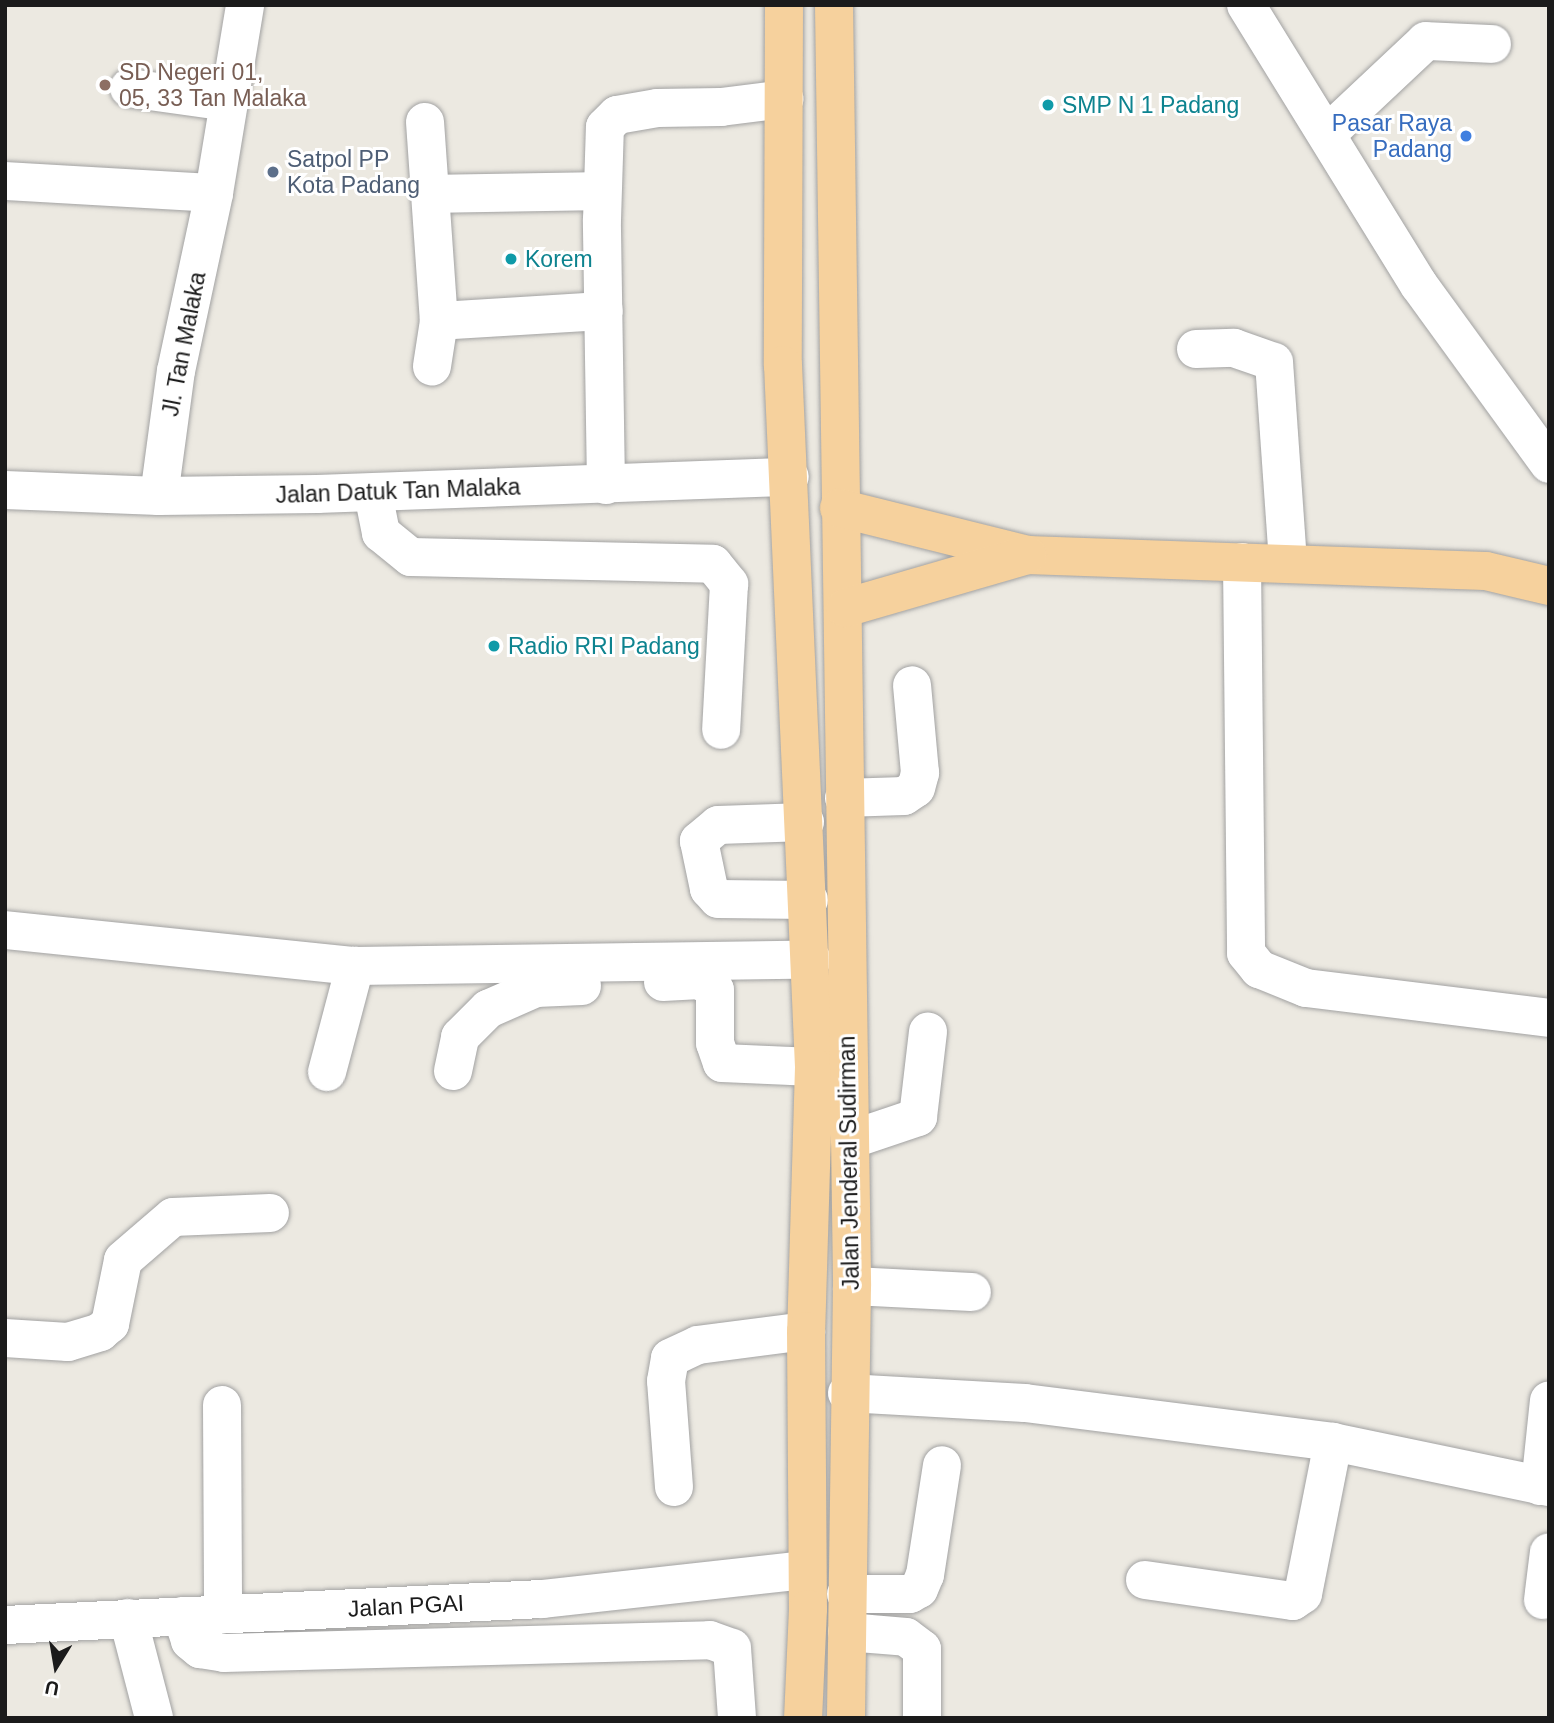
<!DOCTYPE html>
<style>
body{margin:0}
#map{position:relative;width:1554px;height:1723px;overflow:hidden;background:#ece9e1;font-family:Helvetica,sans-serif}
div>[style]{position:absolute}
.roads{filter:drop-shadow(0 0 2px #a2a2a2) drop-shadow(0 0 2px #a2a2a2)}
.minor>*{height:38px;margin:-19px;padding:0 19px;transform-origin:19px;border-radius:19px;background:#fff}
.major>*{height:38px;margin:-19px;padding:0 19px;transform-origin:19px;border-radius:19px;background:#f6d19d}
.dots>*{width:19px;height:19px;translate:-50% -50%;box-sizing:border-box;border:4px solid #fff;border-radius:50%}
span{translate:-50% -50%;white-space:nowrap;text-align:center;line-height:1.15;-webkit-text-stroke:6px #fff;paint-order:stroke}
.education-label{font-size:23px;color:#785e54}
.left{translate:0 -50%;text-align:left}
.culture-label{font-size:23px;color:#0d838f}
.shop-label{font-size:23px;color:#366cbe}
.right{translate:-100% -50%;text-align:right}
.service-label{font-size:23px;color:#4e5e75}
.street-label{font-size:23px;color:#1b1b1b}
.frame{position:absolute;inset:0;border:7px solid #1b1b1b;pointer-events:none}
.north{position:absolute;left:21px;top:1632px;width:70px;height:70px;-webkit-text-stroke:5px #fff;paint-order:stroke;rotate:191deg;font-size:19px;font-weight:700;line-height:28px;text-align:center;color:#1b1b1b}
.north::after{content:'';display:block;margin:auto;width:24px;height:32px;background:#1b1b1b;clip-path:polygon(50% 0,100% 100%,50% 72%,0 100%)}
</style>
<div id="map">
<div class="roads">
<div class="minor">
<div style="left:1246px;top:5px;width:329px;rotate:58.3deg"></div>
<div style="left:1419px;top:285px;width:221px;rotate:54deg"></div>
<div style="left:129px;top:88px;width:101px;rotate:8deg"></div>
<div style="left:425px;top:122px;width:199px;rotate:86deg"></div>
<div style="left:439px;top:321px;width:46px;rotate:98.8deg"></div>
<div style="left:1328px;top:133px;width:134px;rotate:-43.2deg"></div>
<div style="left:1426px;top:41px;width:66px;rotate:2.6deg"></div>
<div style="left:5px;top:181px;width:209px;rotate:3.3deg"></div>
<div style="left:430px;top:194px;width:172px;rotate:-1deg"></div>
<div style="left:439px;top:321px;width:165px;rotate:-3.5deg"></div>
<div style="left:1196px;top:349px;width:38px;rotate:-2deg"></div>
<div style="left:1234px;top:348px;width:42px;rotate:19.3deg"></div>
<div style="left:1274px;top:362px;width:201px;rotate:86deg"></div>
<div style="left:606px;top:485px;width:265px;rotate:-90.9deg"></div>
<div style="left:602px;top:220px;width:93px;rotate:-88.2deg"></div>
<div style="left:605px;top:127px;width:17px;rotate:-45deg"></div>
<div style="left:617px;top:115px;width:41px;rotate:-9.9deg"></div>
<div style="left:657px;top:108px;width:64px;rotate:-0.9deg"></div>
<div style="left:721px;top:107px;width:64px;rotate:-7.2deg"></div>
<div style="left:5px;top:490px;width:154px;rotate:2.2deg"></div>
<div style="left:159px;top:496px;width:158px;rotate:-0.7deg"></div>
<div style="left:317px;top:494px;width:473px;rotate:-2.1deg"></div>
<div style="left:373px;top:493px;width:41px;rotate:78.7deg"></div>
<div style="left:381px;top:533px;width:38px;rotate:39deg"></div>
<div style="left:411px;top:557px;width:302px;rotate:1.3deg"></div>
<div style="left:713px;top:564px;width:26px;rotate:51deg"></div>
<div style="left:729px;top:584px;width:146px;rotate:93.1deg"></div>
<div style="left:159px;top:496px;width:126px;rotate:-82.3deg"></div>
<div style="left:176px;top:371px;width:182px;rotate:-77.9deg"></div>
<div style="left:214px;top:193px;width:191px;rotate:-80.6deg"></div>
<div style="left:1242px;top:562px;width:391px;rotate:89.4deg"></div>
<div style="left:1246px;top:953px;width:21px;rotate:51deg"></div>
<div style="left:1259px;top:969px;width:51px;rotate:22deg"></div>
<div style="left:1306px;top:988px;width:245px;rotate:7deg"></div>
<div style="left:844px;top:798px;width:60px;rotate:-1.9deg"></div>
<div style="left:904px;top:796px;width:14px;rotate:-34deg"></div>
<div style="left:916px;top:788px;width:16px;rotate:-75deg"></div>
<div style="left:920px;top:773px;width:88px;rotate:-95.2deg"></div>
<div style="left:805px;top:822px;width:87px;rotate:178deg"></div>
<div style="left:718px;top:825px;width:25px;rotate:140deg"></div>
<div style="left:699px;top:841px;width:49px;rotate:78.2deg"></div>
<div style="left:709px;top:889px;width:13px;rotate:48deg"></div>
<div style="left:718px;top:899px;width:91px;rotate:0.6deg"></div>
<div style="left:5px;top:930px;width:352px;rotate:5.9deg"></div>
<div style="left:355px;top:966px;width:457px;rotate:-0.8deg"></div>
<div style="left:663px;top:982px;width:37px;rotate:-3deg"></div>
<div style="left:700px;top:980px;width:18px;rotate:34deg"></div>
<div style="left:715px;top:990px;width:53px;rotate:90deg"></div>
<div style="left:715px;top:1043px;width:21px;rotate:71deg"></div>
<div style="left:722px;top:1063px;width:92px;rotate:2.5deg"></div>
<div style="left:453px;top:1071px;width:35px;rotate:-78deg"></div>
<div style="left:460px;top:1037px;width:40px;rotate:-45deg"></div>
<div style="left:488px;top:1009px;width:52px;rotate:-23.6deg"></div>
<div style="left:536px;top:988px;width:46px;rotate:-2.5deg"></div>
<div style="left:327px;top:1072px;width:110px;rotate:-75.2deg"></div>
<div style="left:850px;top:1140px;width:72px;rotate:-18.7deg"></div>
<div style="left:918px;top:1117px;width:86px;rotate:-83.3deg"></div>
<div style="left:852px;top:1286px;width:120px;rotate:2.9deg"></div>
<div style="left:5px;top:1338px;width:63px;rotate:3.6deg"></div>
<div style="left:68px;top:1342px;width:34px;rotate:-17deg"></div>
<div style="left:100px;top:1332px;width:13px;rotate:-39deg"></div>
<div style="left:110px;top:1324px;width:65px;rotate:-78.5deg"></div>
<div style="left:123px;top:1260px;width:66px;rotate:-40.7deg"></div>
<div style="left:173px;top:1217px;width:97px;rotate:-2.4deg"></div>
<div style="left:847px;top:1393px;width:178px;rotate:3.2deg"></div>
<div style="left:1025px;top:1403px;width:310px;rotate:7.2deg"></div>
<div style="left:1333px;top:1442px;width:221px;rotate:11.8deg"></div>
<div style="left:222px;top:1405px;width:209px;rotate:89.7deg"></div>
<div style="left:1540px;top:1486px;width:86px;rotate:-84deg"></div>
<div style="left:674px;top:1487px;width:106px;rotate:-94.3deg"></div>
<div style="left:666px;top:1381px;width:23px;rotate:-80deg"></div>
<div style="left:670px;top:1358px;width:31px;rotate:-25deg"></div>
<div style="left:698px;top:1345px;width:109px;rotate:-7.4deg"></div>
<div style="left:1145px;top:1580px;width:149px;rotate:8.1deg"></div>
<div style="left:1293px;top:1601px;width:12px;rotate:-35deg"></div>
<div style="left:1303px;top:1594px;width:155px;rotate:-78.8deg"></div>
<div style="left:846px;top:1594px;width:64px"></div>
<div style="left:910px;top:1594px;width:10px;rotate:-29deg"></div>
<div style="left:919px;top:1589px;width:15px;rotate:-67deg"></div>
<div style="left:925px;top:1575px;width:111px;rotate:-81.2deg"></div>
<div style="left:1543px;top:1600px;width:48px;rotate:-82.9deg"></div>
<div style="left:182px;top:1616px;width:26px;rotate:72deg"></div>
<div style="left:190px;top:1641px;width:13px;rotate:39deg"></div>
<div style="left:200px;top:1649px;width:24px;rotate:9deg"></div>
<div style="left:224px;top:1653px;width:486px;rotate:-1.5deg"></div>
<div style="left:710px;top:1640px;width:23px;rotate:20deg"></div>
<div style="left:732px;top:1648px;width:70px;rotate:85.9deg"></div>
<div style="left:128px;top:1618px;width:103px;rotate:75.4deg"></div>
<div style="left:5px;top:1625px;width:538px;rotate:-2.77deg"></div>
<div style="left:542px;top:1599px;width:265px;rotate:-6.3deg"></div>
<div style="left:847px;top:1632px;width:59px;rotate:4.8deg"></div>
<div style="left:906px;top:1637px;width:20px;rotate:37deg"></div>
<div style="left:922px;top:1649px;width:69px;rotate:90deg"></div>
</div>
<div class="major">
<div style="left:784px;top:5px;width:360px;rotate:90.2deg"></div>
<div style="left:783px;top:365px;width:703px;rotate:87.47deg"></div>
<div style="left:814px;top:1067px;width:264px;rotate:91.7deg"></div>
<div style="left:806px;top:1331px;width:278px;rotate:89.6deg"></div>
<div style="left:808px;top:1609px;width:109px;rotate:92.6deg"></div>
<div style="left:834px;top:5px;width:1281px;rotate:89.19deg"></div>
<div style="left:852px;top:1286px;width:432px;rotate:90.8deg"></div>
<div style="left:839px;top:508px;width:194px;rotate:14deg"></div>
<div style="left:1027px;top:555px;width:459px;rotate:2deg"></div>
<div style="left:1486px;top:571px;width:65px;rotate:13.4deg"></div>
<div style="left:845px;top:608px;width:190px;rotate:-16.2deg"></div>
</div>
</div>
<div class="dots">
<div style="left:105px;top:85px;background:#8d6e63"></div>
<div style="left:1048px;top:105px;background:#0f9aa8"></div>
<div style="left:1466px;top:136px;background:#3f7fe0"></div>
<div style="left:273px;top:172px;background:#5c6f8a"></div>
<div style="left:511px;top:259px;background:#0f9aa8"></div>
<div style="left:494px;top:646px;background:#0f9aa8"></div>
</div>
<div class="education-label">
<span class="left" style="left:119px;top:85px">SD Negeri 01,<br>05, 33 Tan Malaka</span>
</div>
<div class="culture-label">
<span class="left" style="left:1062px;top:105px">SMP N 1 Padang</span>
<span class="left" style="left:525px;top:259px">Korem</span>
<span class="left" style="left:508px;top:646px">Radio RRI Padang</span>
</div>
<div class="shop-label">
<span class="right" style="left:1452px;top:136px">Pasar Raya<br>Padang</span>
</div>
<div class="service-label">
<span class="left" style="left:287px;top:172px">Satpol PP<br>Kota Padang</span>
</div>
<div class="street-label">
<span style="left:184px;top:344px;rotate:-79deg">Jl. Tan Malaka</span>
<span style="left:398px;top:491px;rotate:-2deg">Jalan Datuk Tan Malaka</span>
<span style="left:849px;top:1163px;rotate:-91deg">Jalan Jenderal Sudirman</span>
<span style="left:406px;top:1606px;rotate:-3deg">Jalan PGAI</span>
</div>
<div class="frame"></div>
<div class="north">U</div>
</div>
